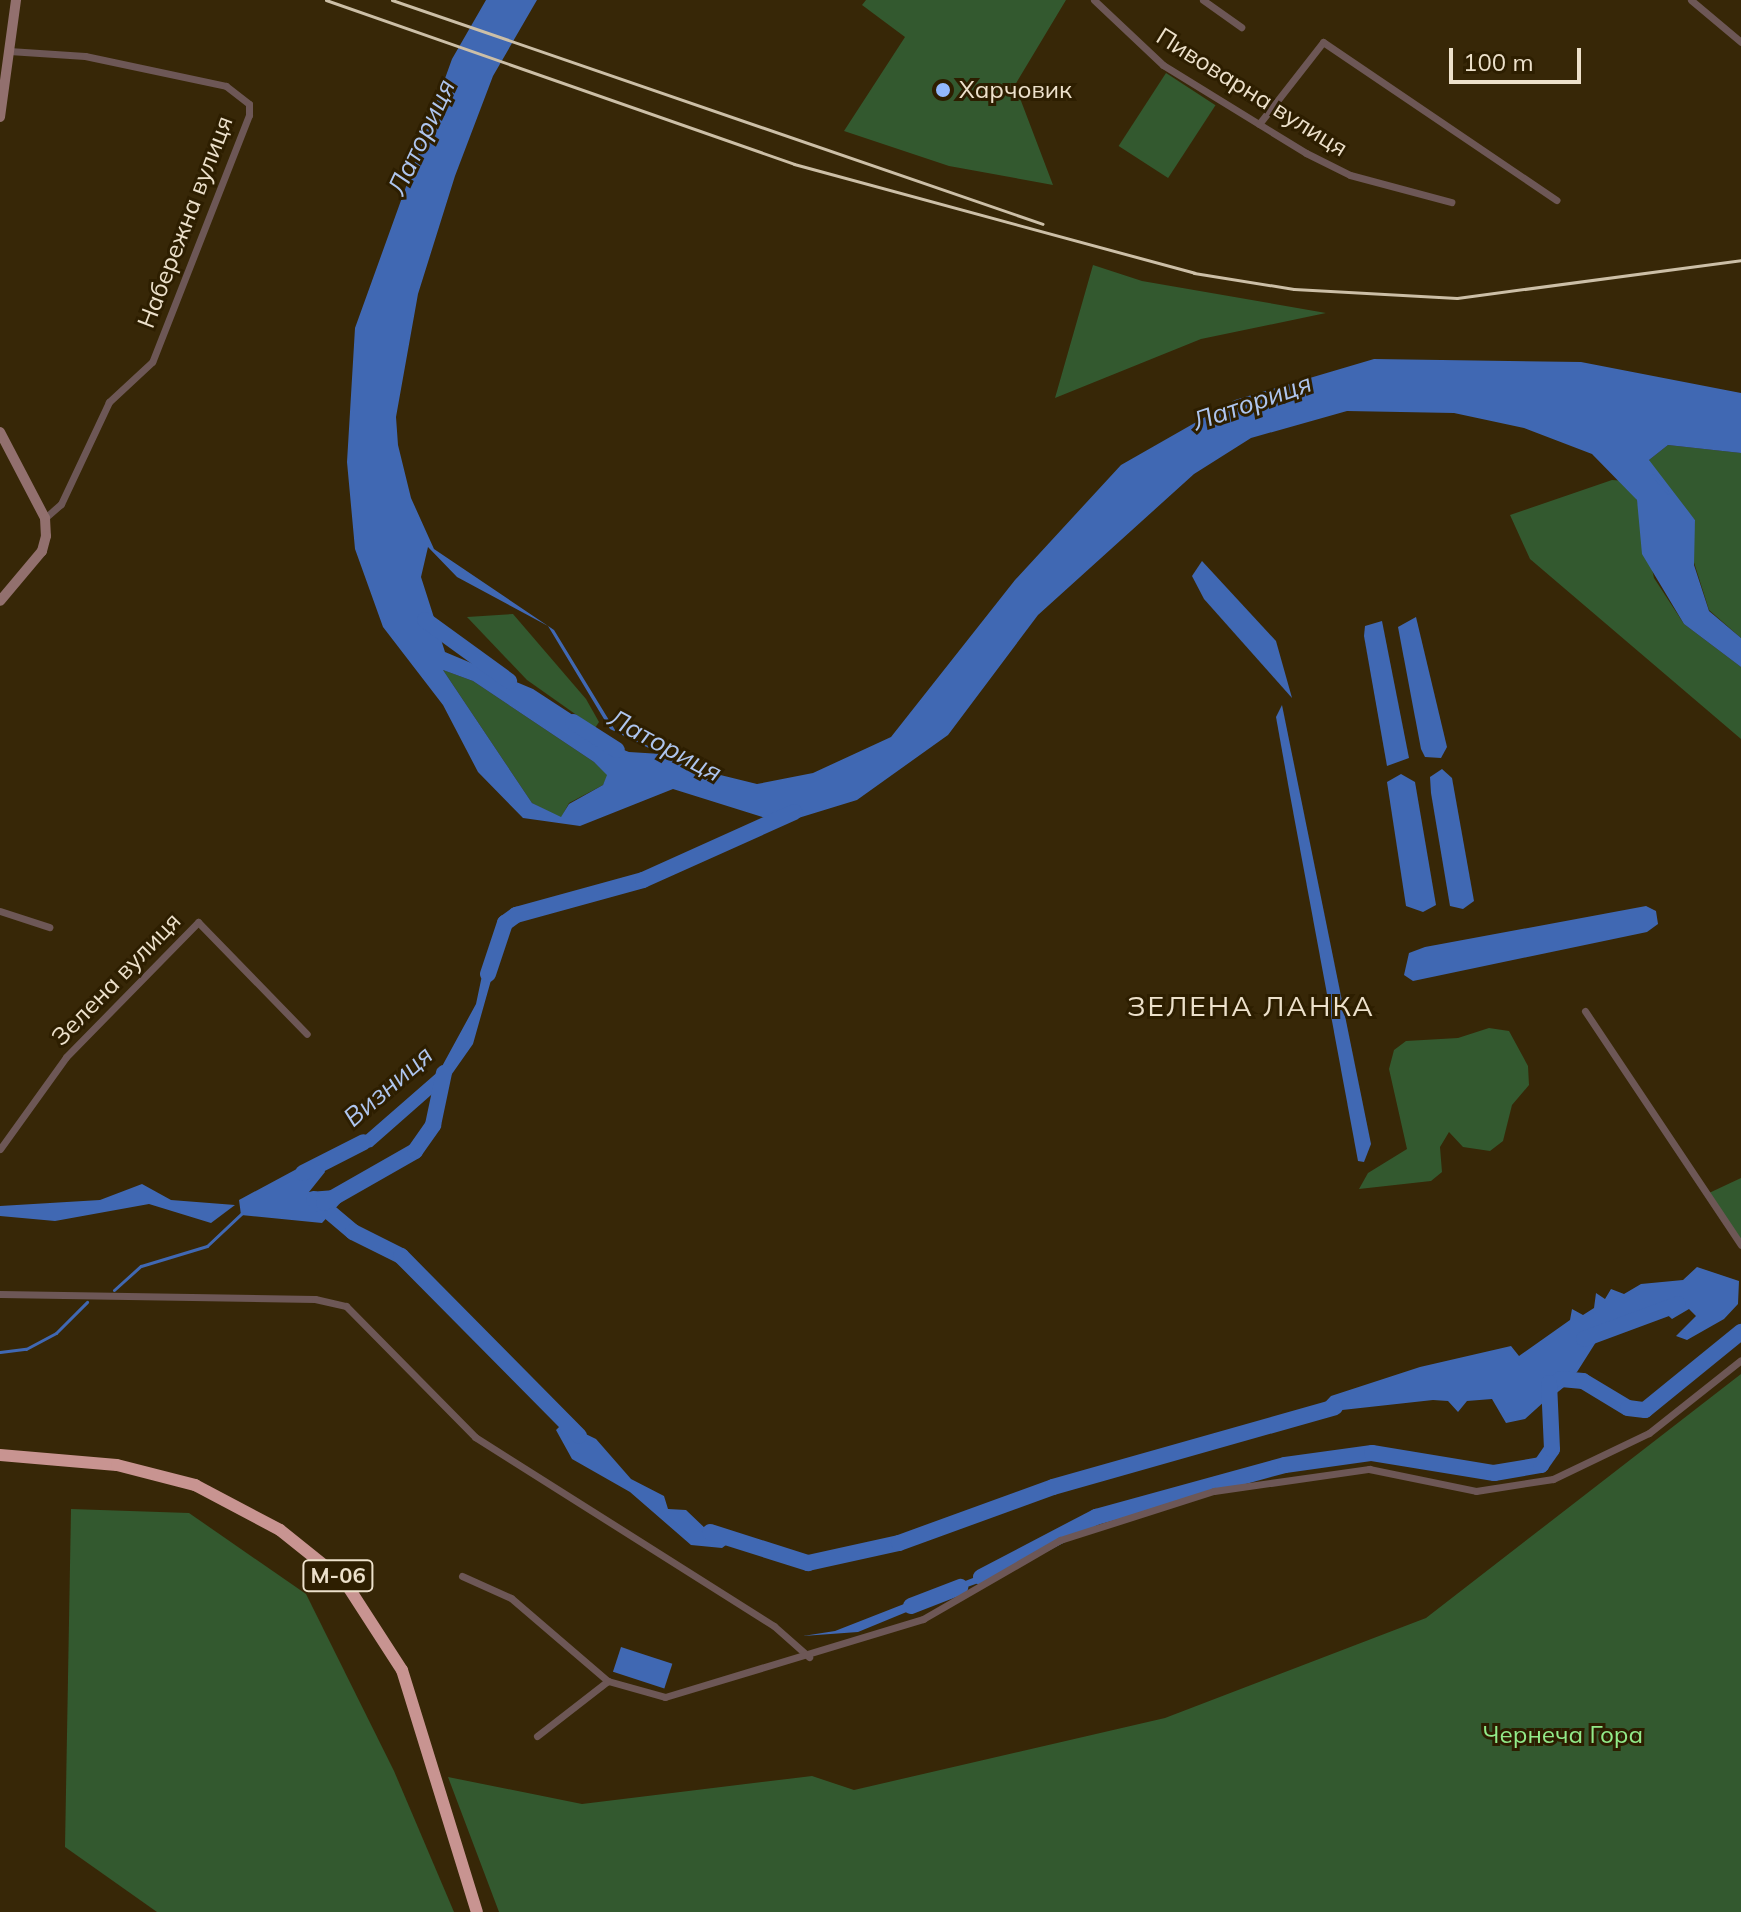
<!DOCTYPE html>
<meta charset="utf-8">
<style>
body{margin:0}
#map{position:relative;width:1741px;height:1912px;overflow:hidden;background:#372707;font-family:Mulish,sans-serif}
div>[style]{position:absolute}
.green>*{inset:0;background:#33592f;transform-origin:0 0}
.water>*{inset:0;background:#4068b3;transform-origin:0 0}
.stream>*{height:3px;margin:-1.5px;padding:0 1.5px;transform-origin:1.5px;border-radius:1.5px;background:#4068b3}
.river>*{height:16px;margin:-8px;padding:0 8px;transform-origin:8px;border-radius:8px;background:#4068b3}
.street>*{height:7px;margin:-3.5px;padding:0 3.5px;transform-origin:3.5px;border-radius:3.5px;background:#6d5756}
.secondary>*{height:10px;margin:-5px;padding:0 5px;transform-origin:5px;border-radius:5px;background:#92706e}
.highway>*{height:12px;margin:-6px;padding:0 6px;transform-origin:6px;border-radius:6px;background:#c89491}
.rail>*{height:3px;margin:-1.5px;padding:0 1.5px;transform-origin:1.5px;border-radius:1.5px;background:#ccbfa7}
.dots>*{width:22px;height:22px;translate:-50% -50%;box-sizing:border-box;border:4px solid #2d1e00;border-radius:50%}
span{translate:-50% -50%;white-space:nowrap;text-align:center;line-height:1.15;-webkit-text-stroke:6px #2d1e00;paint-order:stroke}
.shield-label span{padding:2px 6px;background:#2d1e00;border:2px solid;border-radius:6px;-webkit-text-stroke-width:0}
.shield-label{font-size:22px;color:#ede1cb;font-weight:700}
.poi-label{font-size:24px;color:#ede1cb}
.left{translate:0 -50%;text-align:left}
.street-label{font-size:24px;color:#ede1cb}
.park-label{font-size:24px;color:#92eb89}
.water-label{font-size:26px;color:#aec5ee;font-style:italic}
.quarter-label{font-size:28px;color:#ede1cb;letter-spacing:2px}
.scale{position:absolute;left:1449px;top:48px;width:132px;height:36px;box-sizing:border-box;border:4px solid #ede1cb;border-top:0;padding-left:10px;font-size:24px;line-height:28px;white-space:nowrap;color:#ede1cb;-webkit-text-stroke:6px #2d1e00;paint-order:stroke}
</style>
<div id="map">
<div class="green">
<div style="clip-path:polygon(866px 0,1066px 0,1015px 85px,1053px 185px,949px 166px,844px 131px,905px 37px,862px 5px)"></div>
<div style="left:1166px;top:73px;width:59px;height:87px;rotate:33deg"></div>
<div style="clip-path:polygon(1093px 265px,1142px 281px,1326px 313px,1201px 339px,1055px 398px)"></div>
<div style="clip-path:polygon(1668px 445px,1741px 453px,1741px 638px,1709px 610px,1691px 553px,1695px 520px,1653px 472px,1649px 460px)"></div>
<div style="clip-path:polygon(1612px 480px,1626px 481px,1637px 500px,1654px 578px,1684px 624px,1741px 667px,1741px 739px,1530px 559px,1510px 515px)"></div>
<div style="clip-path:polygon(513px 614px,586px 699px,599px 722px,595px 728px,527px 680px,467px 617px)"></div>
<div style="clip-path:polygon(443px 670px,473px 681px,594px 762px,608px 775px,603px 785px,569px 803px,561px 818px,532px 803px)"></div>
<div style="clip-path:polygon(1489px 1028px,1509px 1031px,1528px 1066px,1529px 1085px,1512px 1105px,1503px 1141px,1490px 1151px,1463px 1147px,1449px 1132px,1440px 1147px,1442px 1172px,1431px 1181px,1359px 1189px,1368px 1173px,1407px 1149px,1389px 1069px,1394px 1050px,1406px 1041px,1458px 1038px)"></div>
<div style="clip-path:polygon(1741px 1178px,1741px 1244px,1709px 1193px)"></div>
<div style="clip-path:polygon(1741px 1374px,1741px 1912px,499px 1912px,448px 1777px,582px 1804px,812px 1776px,854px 1790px,1165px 1718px,1426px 1618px)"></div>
<div style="clip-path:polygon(71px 1509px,189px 1513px,306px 1594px,394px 1771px,454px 1912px,157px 1912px,65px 1847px)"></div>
</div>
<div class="water">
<div style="clip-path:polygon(evenodd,486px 0,537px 0,493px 76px,455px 176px,418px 294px,396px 417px,398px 445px,411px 498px,434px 549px,554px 630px,615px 730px,696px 769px,757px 784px,813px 773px,891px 737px,1015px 580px,1121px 465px,1235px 400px,1374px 359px,1581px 362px,1741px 393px,1741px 453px,1668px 445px,1649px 460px,1695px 520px,1694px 565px,1709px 611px,1741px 638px,1741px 667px,1684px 624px,1642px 554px,1637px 500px,1592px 454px,1524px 428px,1454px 413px,1347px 411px,1251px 438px,1194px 474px,1038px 615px,948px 735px,857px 800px,782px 823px,673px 789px,580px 826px,523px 818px,478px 772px,443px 705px,383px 627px,355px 549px,347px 462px,355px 328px,452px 59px,486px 0,428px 547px,457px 577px,548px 626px,610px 729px,661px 754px,629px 752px,593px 738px,582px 721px,533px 689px,445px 652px,421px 577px,428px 547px,486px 0,443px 670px,473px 681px,594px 762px,607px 775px,603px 785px,569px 804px,561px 817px,532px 803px,443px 670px)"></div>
<div style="clip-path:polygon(1202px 561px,1276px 641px,1292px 698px,1204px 599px,1192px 576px)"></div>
<div style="clip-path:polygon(1416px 617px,1447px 747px,1441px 758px,1425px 757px,1421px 749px,1398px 627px)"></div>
<div style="clip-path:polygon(1382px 621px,1409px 758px,1387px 766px,1364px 636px,1365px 626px)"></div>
<div style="clip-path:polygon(1282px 705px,1371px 1144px,1364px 1162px,1358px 1161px,1290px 795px,1276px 717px)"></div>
<div style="clip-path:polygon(1442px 769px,1452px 778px,1474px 901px,1463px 909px,1450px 906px,1431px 793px,1430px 777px)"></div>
<div style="clip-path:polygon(1401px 774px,1415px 782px,1436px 905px,1423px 912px,1406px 906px,1387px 782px)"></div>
<div style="clip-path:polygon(1646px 906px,1656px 911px,1658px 924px,1647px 932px,1413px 981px,1404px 975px,1409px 953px,1425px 947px)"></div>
<div style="clip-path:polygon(499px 952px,473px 1044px,447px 1081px,372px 1147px,346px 1152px,440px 1070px,476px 1004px,484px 966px)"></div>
<div style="clip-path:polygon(319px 1157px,325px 1172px,309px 1192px,335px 1190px,342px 1201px,322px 1223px,241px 1215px,239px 1200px)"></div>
<div style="clip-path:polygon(142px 1184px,171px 1200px,235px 1205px,211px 1223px,149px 1204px,55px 1221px,0 1216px,0 1206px,100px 1200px)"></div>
<div style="clip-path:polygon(1697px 1267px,1739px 1281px,1738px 1304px,1724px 1319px,1687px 1340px,1676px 1336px,1696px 1316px,1689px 1309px,1672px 1319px,1661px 1309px,1603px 1331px,1577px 1372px,1525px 1419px,1506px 1423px,1492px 1399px,1467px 1401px,1458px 1412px,1448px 1401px,1433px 1400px,1315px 1413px,1331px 1396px,1420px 1367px,1511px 1346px,1519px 1356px,1570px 1320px,1572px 1309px,1583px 1315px,1594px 1308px,1596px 1293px,1605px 1299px,1611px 1289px,1624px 1294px,1641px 1284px,1683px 1280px)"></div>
<div style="clip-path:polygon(563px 1423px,596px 1439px,631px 1479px,664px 1496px,668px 1509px,686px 1510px,708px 1531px,720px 1527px,730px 1542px,722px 1548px,691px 1545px,630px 1492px,572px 1459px,556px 1430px)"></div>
<div style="clip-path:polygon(999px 1568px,984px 1581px,942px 1596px,947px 1588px)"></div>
<div style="clip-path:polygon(927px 1595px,926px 1604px,858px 1632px,803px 1636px,835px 1631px)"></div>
<div style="left:621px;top:1647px;width:54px;height:26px;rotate:18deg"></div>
</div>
<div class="stream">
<div style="left:1653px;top:475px;width:23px;rotate:50deg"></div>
<div style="left:114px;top:1290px;width:36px;rotate:-42deg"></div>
<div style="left:141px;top:1266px;width:69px;rotate:-16.9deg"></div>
<div style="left:207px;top:1246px;width:48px;rotate:-43.3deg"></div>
<div style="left:0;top:1352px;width:26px;rotate:-7deg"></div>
<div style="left:26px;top:1349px;width:34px;rotate:-28deg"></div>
<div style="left:56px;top:1333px;width:44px;rotate:-45deg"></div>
</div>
<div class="river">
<div style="left:425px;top:620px;width:104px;rotate:36deg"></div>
<div style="left:573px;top:722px;width:52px;rotate:32.5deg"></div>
<div style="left:488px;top:974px;width:54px;rotate:-71.6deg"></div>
<div style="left:505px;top:923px;width:14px;rotate:-36deg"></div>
<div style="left:516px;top:915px;width:132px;rotate:-15.4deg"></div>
<div style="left:643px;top:880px;width:166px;rotate:-24.2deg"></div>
<div style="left:303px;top:1173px;width:68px;rotate:-26.9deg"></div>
<div style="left:314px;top:1199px;width:51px;rotate:40.2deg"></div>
<div style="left:353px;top:1232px;width:54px;rotate:26.6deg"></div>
<div style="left:401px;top:1256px;width:253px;rotate:45.3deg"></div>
<div style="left:324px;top:1203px;width:105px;rotate:-29.7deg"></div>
<div style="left:415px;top:1151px;width:32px;rotate:-55deg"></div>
<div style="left:433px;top:1125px;width:53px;rotate:-78.1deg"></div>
<div style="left:1584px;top:1339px;width:100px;rotate:-20.4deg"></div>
<div style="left:1550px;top:1388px;width:14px;rotate:-39deg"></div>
<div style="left:1561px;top:1379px;width:22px;rotate:5deg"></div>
<div style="left:1583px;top:1381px;width:52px;rotate:31deg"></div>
<div style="left:1628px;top:1408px;width:17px;rotate:7deg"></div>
<div style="left:1645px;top:1410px;width:124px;rotate:-39.1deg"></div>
<div style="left:710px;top:1532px;width:103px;rotate:17.6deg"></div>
<div style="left:808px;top:1563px;width:93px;rotate:-12.4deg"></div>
<div style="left:899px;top:1543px;width:164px;rotate:-20deg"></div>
<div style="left:1053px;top:1487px;width:293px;rotate:-15.8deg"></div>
<div style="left:981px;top:1577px;width:130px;rotate:-27.6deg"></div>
<div style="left:1096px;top:1517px;width:196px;rotate:-15.4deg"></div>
<div style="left:1285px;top:1465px;width:88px;rotate:-7.9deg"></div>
<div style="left:1372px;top:1453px;width:124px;rotate:9.3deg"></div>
<div style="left:1494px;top:1473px;width:48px;rotate:-9.7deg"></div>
<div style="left:1541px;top:1465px;width:19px;rotate:-55deg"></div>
<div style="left:1552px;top:1449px;width:66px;rotate:-92.6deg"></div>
<div style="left:911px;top:1606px;width:53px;rotate:-21.2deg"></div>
</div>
<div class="street">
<div style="left:1094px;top:0;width:95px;rotate:43.3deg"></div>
<div style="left:1163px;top:65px;width:168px;rotate:31.6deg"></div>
<div style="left:1306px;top:153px;width:49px;rotate:26.6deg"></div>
<div style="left:1350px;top:175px;width:105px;rotate:15deg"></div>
<div style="left:1203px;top:0;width:47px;rotate:35.4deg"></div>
<div style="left:1691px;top:0;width:65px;rotate:40deg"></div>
<div style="left:9px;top:51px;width:76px;rotate:3.8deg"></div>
<div style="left:85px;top:56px;width:144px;rotate:12deg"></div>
<div style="left:226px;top:86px;width:29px;rotate:38deg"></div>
<div style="left:249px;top:104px;width:11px;rotate:90deg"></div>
<div style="left:249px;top:115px;width:265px;rotate:111.4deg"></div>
<div style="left:152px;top:362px;width:59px;rotate:137.1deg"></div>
<div style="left:109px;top:402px;width:113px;rotate:115.2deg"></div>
<div style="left:61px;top:504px;width:21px;rotate:139deg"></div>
<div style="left:1259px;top:124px;width:104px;rotate:-52deg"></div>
<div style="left:1323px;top:42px;width:282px;rotate:34.1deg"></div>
<div style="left:0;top:911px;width:52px;rotate:18.1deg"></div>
<div style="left:1585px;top:1011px;width:281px;rotate:56.3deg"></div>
<div style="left:0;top:1149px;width:113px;rotate:-54.3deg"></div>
<div style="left:66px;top:1057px;width:189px;rotate:-45.6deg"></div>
<div style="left:198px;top:922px;width:156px;rotate:45.8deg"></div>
<div style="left:0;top:1294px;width:315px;rotate:0.9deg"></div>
<div style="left:315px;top:1299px;width:32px;rotate:13deg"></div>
<div style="left:346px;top:1306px;width:184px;rotate:45.4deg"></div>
<div style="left:475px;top:1437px;width:354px;rotate:32.3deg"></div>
<div style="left:774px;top:1626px;width:47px;rotate:41.5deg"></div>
<div style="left:462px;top:1576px;width:54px;rotate:24.2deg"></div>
<div style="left:511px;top:1598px;width:128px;rotate:40.6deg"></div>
<div style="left:608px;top:1681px;width:59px;rotate:15.7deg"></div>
<div style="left:665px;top:1697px;width:270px;rotate:-16.8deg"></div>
<div style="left:923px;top:1619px;width:158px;rotate:-30deg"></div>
<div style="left:1060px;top:1540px;width:162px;rotate:-17.7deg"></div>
<div style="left:1214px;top:1491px;width:157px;rotate:-8.1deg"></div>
<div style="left:1369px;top:1469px;width:109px;rotate:11.6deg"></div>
<div style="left:1476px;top:1491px;width:78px;rotate:-8.9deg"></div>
<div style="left:1553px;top:1479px;width:106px;rotate:-25.6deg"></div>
<div style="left:1649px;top:1433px;width:117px;rotate:-38.4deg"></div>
<div style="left:537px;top:1736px;width:90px;rotate:-37.8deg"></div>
</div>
<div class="secondary">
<div style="left:0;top:117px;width:118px;rotate:-82.2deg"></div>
<div style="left:0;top:432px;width:97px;rotate:62.4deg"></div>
<div style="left:45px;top:518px;width:18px;rotate:87deg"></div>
<div style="left:46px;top:536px;width:16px;rotate:105deg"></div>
<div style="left:42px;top:551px;width:65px;rotate:130deg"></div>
</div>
<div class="highway">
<div style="left:0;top:1455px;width:117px;rotate:4.9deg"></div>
<div style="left:117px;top:1465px;width:81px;rotate:14.4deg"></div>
<div style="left:195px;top:1485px;width:96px;rotate:27.9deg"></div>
<div style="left:280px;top:1530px;width:83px;rotate:38.7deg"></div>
<div style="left:345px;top:1582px;width:105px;rotate:57.1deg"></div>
<div style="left:402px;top:1670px;width:253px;rotate:72.8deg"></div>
</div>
<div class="rail">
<div style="left:326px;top:0;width:496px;rotate:19.3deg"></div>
<div style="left:794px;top:164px;width:415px;rotate:15.2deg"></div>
<div style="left:1194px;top:273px;width:101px;rotate:9.1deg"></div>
<div style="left:1294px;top:289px;width:163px;rotate:3.2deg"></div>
<div style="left:1457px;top:298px;width:287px;rotate:-7.6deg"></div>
<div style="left:392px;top:0;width:688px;rotate:18.99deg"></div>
</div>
<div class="dots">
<div style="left:943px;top:90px;background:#92b8fd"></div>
</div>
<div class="shield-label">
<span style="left:338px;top:1576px">М-06</span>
</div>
<div class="poi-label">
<span class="left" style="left:959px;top:90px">Харчовик</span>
</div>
<div class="street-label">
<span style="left:1252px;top:92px;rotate:32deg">Пивоварна вулиця</span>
<span style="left:185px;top:222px;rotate:-69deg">Набережна вулиця</span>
<span style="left:116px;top:979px;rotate:-46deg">Зелена вулиця</span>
</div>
<div class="park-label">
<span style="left:1563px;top:1735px">Чернеча Гора</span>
</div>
<div class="water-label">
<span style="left:421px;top:137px;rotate:-65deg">Латориця</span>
<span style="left:1252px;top:402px;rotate:-19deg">Латориця</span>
<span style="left:665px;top:745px;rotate:28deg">Латориця</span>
<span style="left:388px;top:1086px;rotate:-41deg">Визниця</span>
</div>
<div class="quarter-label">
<span style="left:1251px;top:1006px">ЗЕЛЕНА ЛАНКА</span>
</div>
<div class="scale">100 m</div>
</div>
